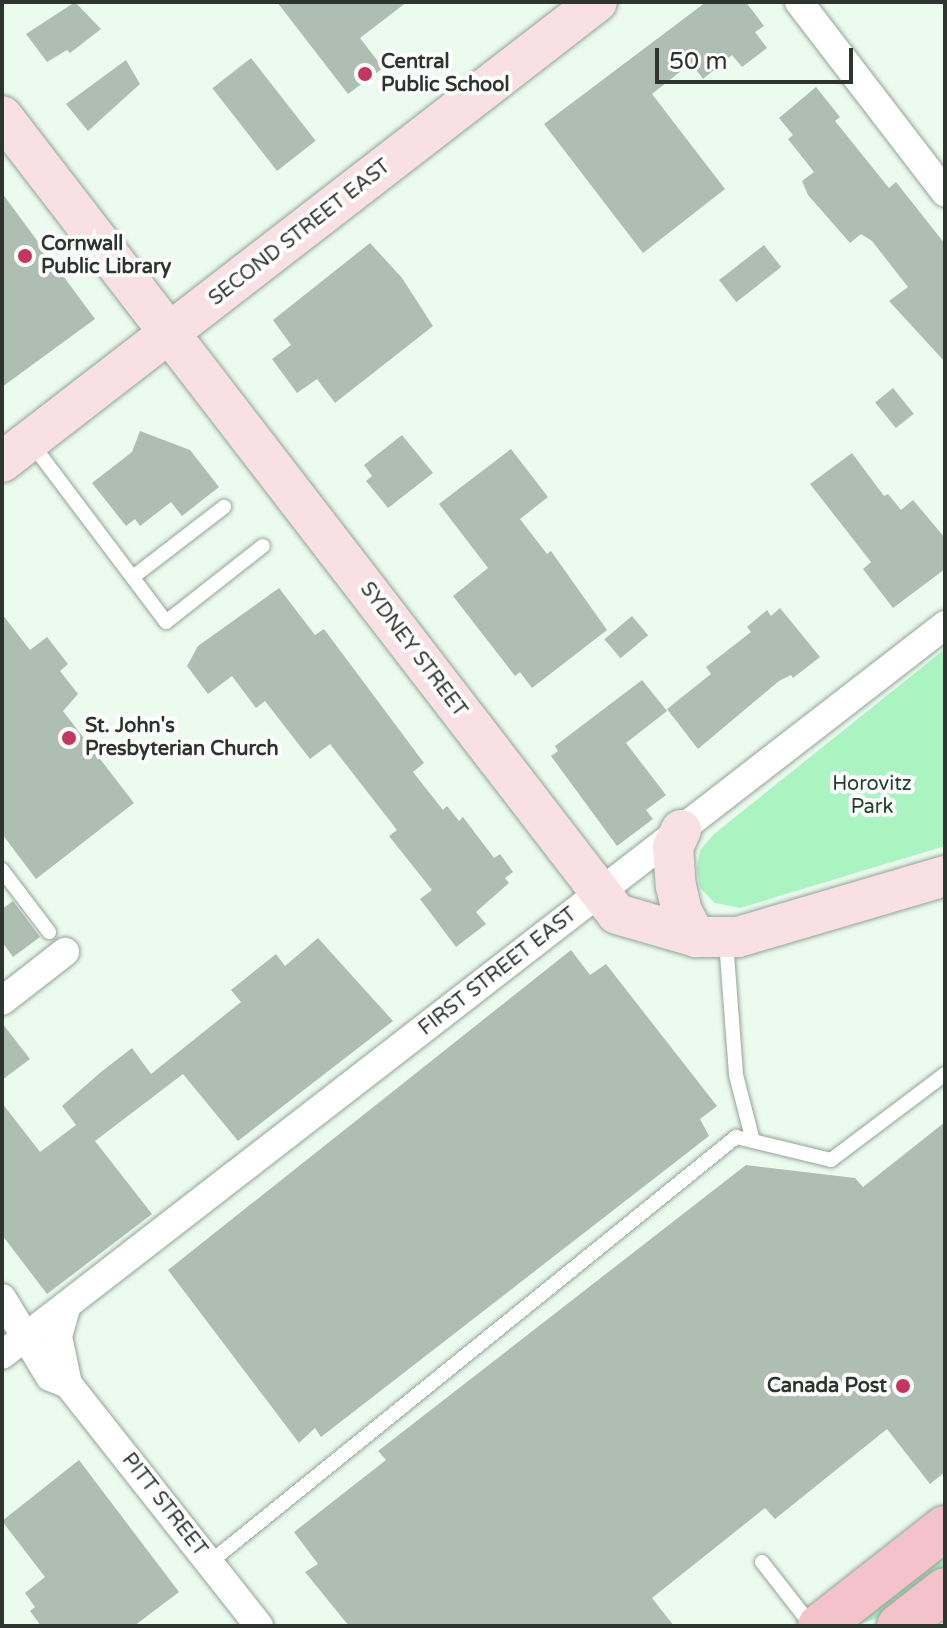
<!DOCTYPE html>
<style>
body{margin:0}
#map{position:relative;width:947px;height:1628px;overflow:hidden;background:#ebfcef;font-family:"Varela Round",sans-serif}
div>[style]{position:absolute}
.green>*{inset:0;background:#aaf4c2}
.building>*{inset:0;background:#aebeb2;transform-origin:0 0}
.roads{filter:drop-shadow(0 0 2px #94a398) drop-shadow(0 0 2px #94a398)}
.lane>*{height:14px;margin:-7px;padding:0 7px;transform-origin:7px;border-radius:7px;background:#fff}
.street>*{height:28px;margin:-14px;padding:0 14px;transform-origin:14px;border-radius:14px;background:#fff}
.secondary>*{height:40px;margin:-20px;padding:0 20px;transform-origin:20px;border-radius:20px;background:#f9e0e5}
.primary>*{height:44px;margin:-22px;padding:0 22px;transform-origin:22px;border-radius:22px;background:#f3c2ca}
.dots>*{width:22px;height:22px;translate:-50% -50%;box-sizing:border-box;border:4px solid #fff;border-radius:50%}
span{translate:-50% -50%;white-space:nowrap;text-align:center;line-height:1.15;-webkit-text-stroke:8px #fff;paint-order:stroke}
.poi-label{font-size:20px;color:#2e3430;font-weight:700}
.left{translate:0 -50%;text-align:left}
.right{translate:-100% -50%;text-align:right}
.street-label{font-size:20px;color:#2e3430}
.park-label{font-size:20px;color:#1c432b}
.frame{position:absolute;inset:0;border:4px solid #2e3430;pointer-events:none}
.scale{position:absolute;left:655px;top:48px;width:198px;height:36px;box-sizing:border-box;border:4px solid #2e3430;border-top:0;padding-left:10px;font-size:24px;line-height:28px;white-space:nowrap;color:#2e3430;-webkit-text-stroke:6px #fff;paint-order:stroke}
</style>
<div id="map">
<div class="green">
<div style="clip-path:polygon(945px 649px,945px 846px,740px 908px,715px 903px,700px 888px,697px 868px,700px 850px,714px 834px)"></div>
<div style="clip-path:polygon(945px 1546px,945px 1571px,885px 1616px,855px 1625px)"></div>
</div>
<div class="building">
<div style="clip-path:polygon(75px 2px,101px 29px,70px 53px,67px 50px,47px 62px,26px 34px)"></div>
<div style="clip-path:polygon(277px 2px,407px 2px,360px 38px,383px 68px,348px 94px)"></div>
<div style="clip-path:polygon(706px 2px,746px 2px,764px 26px,755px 32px,767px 48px,742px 67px,732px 55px,703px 79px,691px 63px,652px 94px,725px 189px,643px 253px,544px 124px)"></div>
<div style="left:251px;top:58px;width:105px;height:49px;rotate:52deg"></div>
<div style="clip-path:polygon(126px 60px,140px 84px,88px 131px,66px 104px)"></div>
<div style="clip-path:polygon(816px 87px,840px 117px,835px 121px,889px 188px,896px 182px,945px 244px,945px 362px,889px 301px,908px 287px,872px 241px,861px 234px,850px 243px,808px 195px,802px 181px,814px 172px,788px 139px,793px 135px,779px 118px)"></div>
<div style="clip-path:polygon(2px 193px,95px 319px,2px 387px)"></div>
<div style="clip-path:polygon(370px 243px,402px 278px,433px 326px,335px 403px,317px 379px,297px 393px,272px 359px,291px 345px,273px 320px)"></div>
<div style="left:764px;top:245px;width:28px;height:57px;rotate:52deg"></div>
<div style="left:893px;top:388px;width:33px;height:23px;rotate:51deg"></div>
<div style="clip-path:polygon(140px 431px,190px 450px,219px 487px,182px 516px,171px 502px,140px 526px,135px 519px,126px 526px,92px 483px,132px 452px)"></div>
<div style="clip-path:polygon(402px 435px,433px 473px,388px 508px,366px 481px,372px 476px,364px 465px)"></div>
<div style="clip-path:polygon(511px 449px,548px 497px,520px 519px,547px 554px,551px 551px,607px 630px,532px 688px,520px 672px,515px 676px,453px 596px,488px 568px,439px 504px)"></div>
<div style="clip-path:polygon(852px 453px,884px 496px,888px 494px,901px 510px,913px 500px,945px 538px,945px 569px,893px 608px,863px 569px,871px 562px,810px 484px)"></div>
<div style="clip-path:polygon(279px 588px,315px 635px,324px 629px,424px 763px,413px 772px,443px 810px,447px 806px,459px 821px,463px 817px,494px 858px,500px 854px,513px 872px,505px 878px,509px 883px,476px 912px,486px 924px,456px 947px,420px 899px,432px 890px,389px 836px,397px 830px,330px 744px,310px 759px,265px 701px,256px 708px,232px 676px,208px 694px,187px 666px,198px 646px)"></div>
<div style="clip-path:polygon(780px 608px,820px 657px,793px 678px,791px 675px,779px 681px,698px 749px,667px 709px,711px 674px,706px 667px,751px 632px,747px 627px,767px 610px,771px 616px)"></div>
<div style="clip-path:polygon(2px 614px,30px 650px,47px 637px,68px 664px,60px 671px,78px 694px,63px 711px,134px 803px,36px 879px,2px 834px)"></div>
<div style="left:632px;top:616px;width:25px;height:36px;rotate:50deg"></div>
<div style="clip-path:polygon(642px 680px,667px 711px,626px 743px,666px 795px,646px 810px,653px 819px,617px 846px,551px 756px,558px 751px,555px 746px)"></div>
<div style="clip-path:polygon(13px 901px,40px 937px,13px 957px,2px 942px,2px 909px)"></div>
<div style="clip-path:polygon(318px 938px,393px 1021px,238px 1141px,183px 1074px,95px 1141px,152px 1214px,47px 1294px,2px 1235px,2px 1103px,40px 1152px,76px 1125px,62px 1106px,101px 1072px,132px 1048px,151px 1074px,241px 1002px,231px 990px,276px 954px,285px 966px)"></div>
<div style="clip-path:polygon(571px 950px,590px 975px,606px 964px,717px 1106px,700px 1119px,709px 1136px,321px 1437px,315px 1428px,299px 1443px,168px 1270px)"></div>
<div style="clip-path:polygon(2px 1023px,30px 1059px,2px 1080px)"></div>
<div style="clip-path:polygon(945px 1122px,945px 1472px,930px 1484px,887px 1429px,775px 1519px,765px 1508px,652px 1598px,674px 1626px,349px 1626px,305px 1572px,318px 1564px,294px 1532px,386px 1460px,378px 1451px,746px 1165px,855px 1178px,863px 1187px)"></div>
<div style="clip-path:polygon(79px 1460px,179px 1592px,134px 1626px,41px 1626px,30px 1611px,35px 1607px,25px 1593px,45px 1577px,2px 1521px)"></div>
</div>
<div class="roads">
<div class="lane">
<div style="left:32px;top:444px;width:223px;rotate:53deg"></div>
<div style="left:166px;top:622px;width:123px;rotate:-38.1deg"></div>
<div style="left:133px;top:577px;width:115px;rotate:-37.6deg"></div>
<div style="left:2px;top:870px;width:78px;rotate:52.8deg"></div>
<div style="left:726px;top:941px;width:134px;rotate:85.7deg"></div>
<div style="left:736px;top:1075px;width:68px;rotate:75.6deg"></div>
<div style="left:762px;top:1562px;width:81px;rotate:52deg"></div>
<div style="left:209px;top:1563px;width:678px;rotate:-38.95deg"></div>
<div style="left:736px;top:1137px;width:98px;rotate:13.6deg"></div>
<div style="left:831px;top:1160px;width:143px;rotate:-37deg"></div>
</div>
<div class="street">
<div style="left:799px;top:2px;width:240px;rotate:52.5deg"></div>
<div style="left:2px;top:1001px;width:80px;rotate:-37.9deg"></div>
<div style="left:2px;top:1298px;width:92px;rotate:58.7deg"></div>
<div style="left:50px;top:1377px;width:19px;rotate:21deg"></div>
<div style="left:67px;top:1305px;width:33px;rotate:106deg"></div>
<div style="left:58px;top:1337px;width:48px;rotate:78deg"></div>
<div style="left:68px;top:1384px;width:308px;rotate:51.7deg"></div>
<div style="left:2px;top:1355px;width:1193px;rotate:-37.74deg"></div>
</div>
<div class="secondary">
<div style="left:2px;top:116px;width:1007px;rotate:52.38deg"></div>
<div style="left:617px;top:914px;width:82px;rotate:16.2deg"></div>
<div style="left:696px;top:937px;width:42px"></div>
<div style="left:738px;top:937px;width:216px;rotate:-16.4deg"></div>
<div style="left:2px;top:462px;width:752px;rotate:-37.71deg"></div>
<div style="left:681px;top:830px;width:19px;rotate:115deg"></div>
<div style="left:673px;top:847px;width:39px;rotate:86deg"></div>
<div style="left:676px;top:886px;width:27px;rotate:77deg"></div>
<div style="left:682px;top:912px;width:29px;rotate:61deg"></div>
</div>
<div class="primary">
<div style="left:820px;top:1626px;width:159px;rotate:-38.1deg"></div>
<div style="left:899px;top:1626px;width:58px;rotate:-38deg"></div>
</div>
</div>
<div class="dots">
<div style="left:365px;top:74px;background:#c5365f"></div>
<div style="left:25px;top:256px;background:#c5365f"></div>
<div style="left:69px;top:738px;background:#c5365f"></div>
<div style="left:903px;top:1386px;background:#c5365f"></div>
</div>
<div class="poi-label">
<span class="left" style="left:381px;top:74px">Central<br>Public School</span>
<span class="left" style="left:41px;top:256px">Cornwall<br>Public Library</span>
<span class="left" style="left:85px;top:738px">St. John's<br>Presbyterian Church</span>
<span class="right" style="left:887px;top:1386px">Canada Post</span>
</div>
<div class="street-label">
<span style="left:300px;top:233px;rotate:-38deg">SECOND STREET EAST</span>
<span style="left:413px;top:650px;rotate:53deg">SYDNEY STREET</span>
<span style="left:498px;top:972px;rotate:-38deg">FIRST STREET EAST</span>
<span style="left:164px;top:1505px;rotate:52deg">PITT STREET</span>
</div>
<div class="park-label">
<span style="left:872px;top:796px">Horovitz<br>Park</span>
</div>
<div class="frame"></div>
<div class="scale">50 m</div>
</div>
